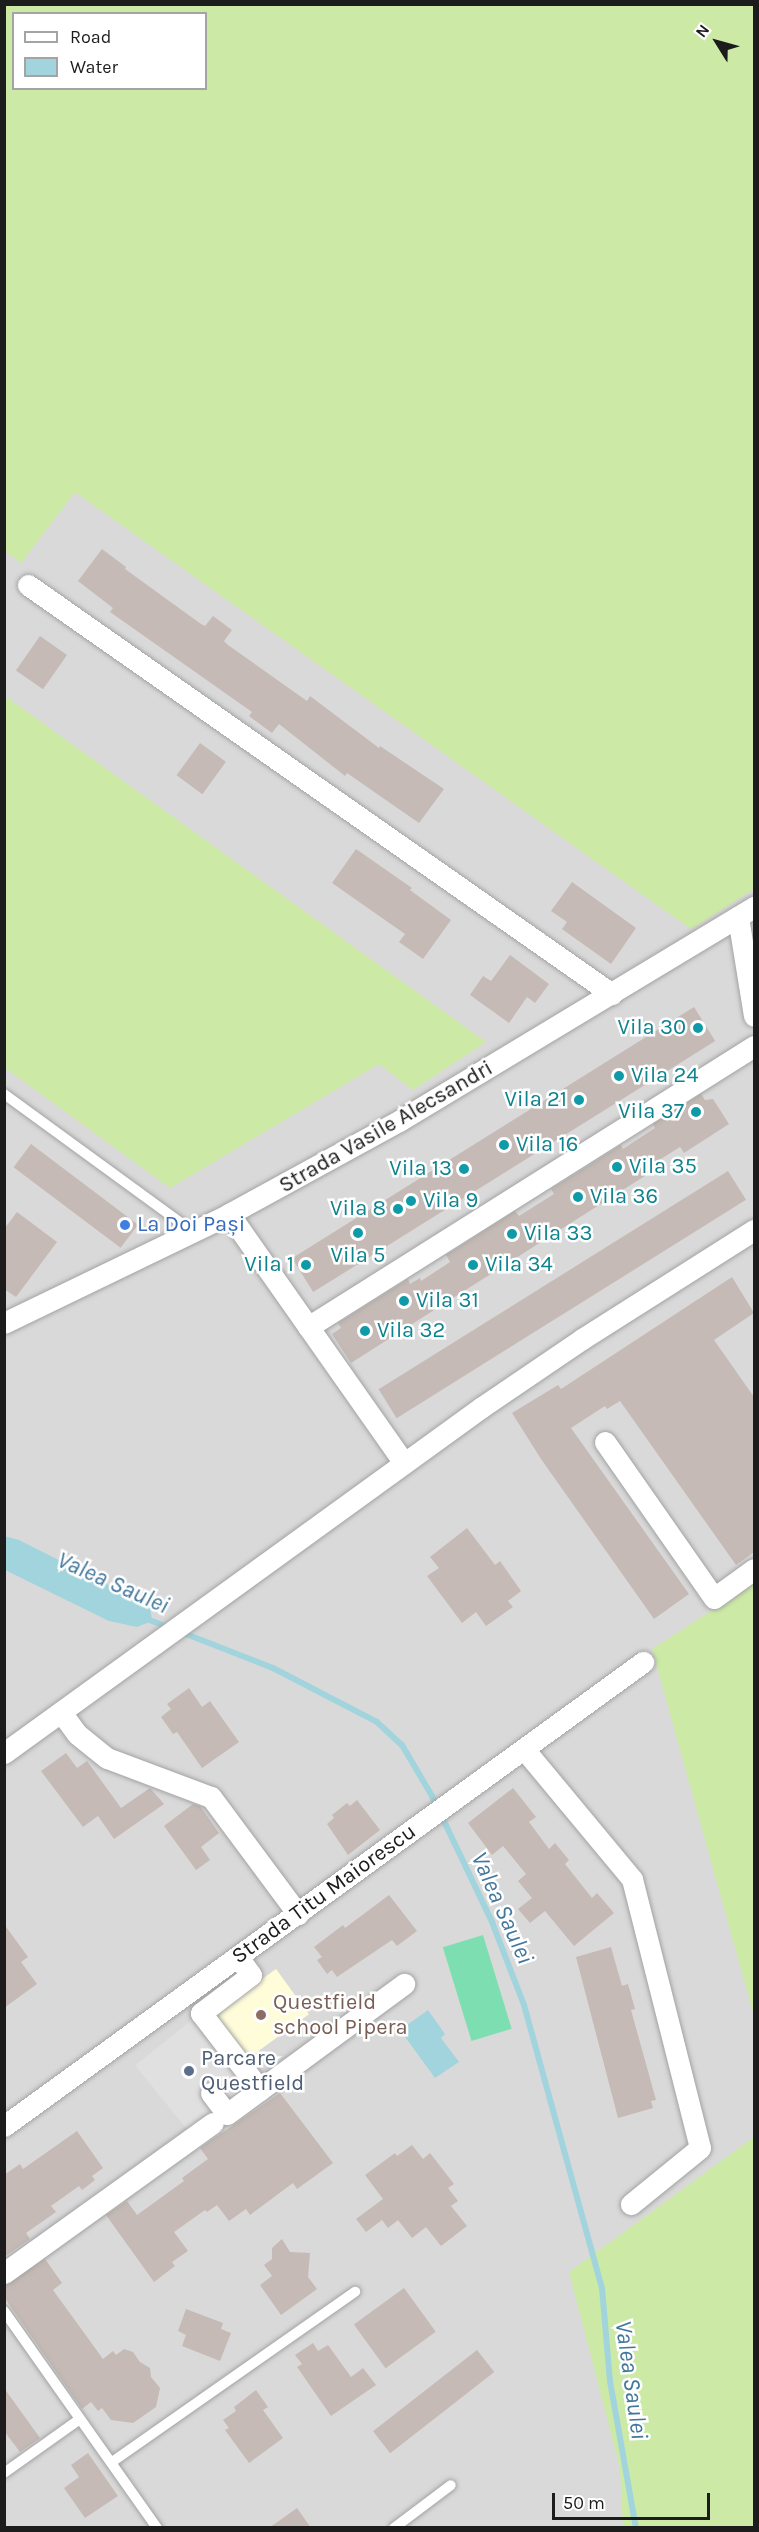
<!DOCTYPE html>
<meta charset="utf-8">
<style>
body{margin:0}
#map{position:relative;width:759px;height:2532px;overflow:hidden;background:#eee9e1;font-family:Karla,sans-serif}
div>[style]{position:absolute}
.residential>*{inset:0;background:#dad9d9}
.education>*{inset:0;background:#fffcd9;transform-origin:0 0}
.grass>*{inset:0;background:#cceaa6}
.pitch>*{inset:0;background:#7ddfb1;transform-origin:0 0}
.parking>*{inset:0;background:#e0e0e0;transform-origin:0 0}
.water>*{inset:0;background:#a1d4dd}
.stream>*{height:6px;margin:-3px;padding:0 3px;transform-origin:3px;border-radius:3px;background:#a1d4dd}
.building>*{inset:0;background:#c5bab5;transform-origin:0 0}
.roads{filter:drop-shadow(0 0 2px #a3a3a3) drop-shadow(0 0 2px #a3a3a3)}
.lane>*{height:10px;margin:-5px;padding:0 5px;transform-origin:5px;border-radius:5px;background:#fff}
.street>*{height:21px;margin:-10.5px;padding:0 10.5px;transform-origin:10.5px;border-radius:10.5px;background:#fff}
.dots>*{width:16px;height:16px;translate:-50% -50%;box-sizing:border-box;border:3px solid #fff;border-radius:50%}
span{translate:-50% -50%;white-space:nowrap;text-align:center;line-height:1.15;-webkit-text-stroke:5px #fff;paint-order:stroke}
.culture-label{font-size:22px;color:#0d838f}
.right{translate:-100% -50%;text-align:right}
.left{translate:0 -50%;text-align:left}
.street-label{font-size:22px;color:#1c1c1c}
.shop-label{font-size:22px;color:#366cbe}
.education-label{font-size:22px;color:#785e54}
.service-label{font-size:22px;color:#4e5e75}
.water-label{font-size:24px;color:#42779c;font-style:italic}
.frame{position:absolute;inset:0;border:6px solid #1c1c1c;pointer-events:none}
.legend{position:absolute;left:12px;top:12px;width:195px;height:78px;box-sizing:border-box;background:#fff;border:2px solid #a4a4a4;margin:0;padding:8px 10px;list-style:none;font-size:18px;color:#1c1c1c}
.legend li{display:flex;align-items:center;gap:12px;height:30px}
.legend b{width:30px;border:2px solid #a4a4a4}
.north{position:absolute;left:687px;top:12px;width:60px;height:60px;-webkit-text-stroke:4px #fff;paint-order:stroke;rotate:307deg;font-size:16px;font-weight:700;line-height:24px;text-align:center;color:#1c1c1c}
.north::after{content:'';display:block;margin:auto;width:21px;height:27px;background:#1c1c1c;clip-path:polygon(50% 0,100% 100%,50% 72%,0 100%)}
.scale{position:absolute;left:552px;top:2493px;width:158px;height:27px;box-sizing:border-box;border:3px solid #1c1c1c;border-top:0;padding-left:8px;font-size:18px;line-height:21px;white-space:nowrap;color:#1c1c1c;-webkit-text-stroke:4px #fff;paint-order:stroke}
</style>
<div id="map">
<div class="residential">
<div style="clip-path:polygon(evenodd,5px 5px,754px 5px,754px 2527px,5px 2528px,5px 5px,14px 14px,206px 14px,206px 88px,14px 88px,14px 14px)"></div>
</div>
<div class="education">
<div style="left:276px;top:1969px;width:56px;height:78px;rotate:54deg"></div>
</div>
<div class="grass">
<div style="clip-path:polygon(evenodd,5px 4px,754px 5px,754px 889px,691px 929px,75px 492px,21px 563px,5px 551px,5px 4px,14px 14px,206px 14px,206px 88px,14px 88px,14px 14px)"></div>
<div style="clip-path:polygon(5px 696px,486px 1042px,413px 1090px,379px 1064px,170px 1188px,5px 1068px)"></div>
<div style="clip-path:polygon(754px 1583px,754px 2016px,652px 1649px)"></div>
<div style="clip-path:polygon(754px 2137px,754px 2527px,623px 2527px,620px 2468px,569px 2272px)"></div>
</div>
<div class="pitch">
<div style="left:483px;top:1935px;width:98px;height:42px;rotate:73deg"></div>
</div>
<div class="parking">
<div style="left:195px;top:2017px;width:85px;height:77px;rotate:51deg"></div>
</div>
<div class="water">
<div style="clip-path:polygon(4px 1536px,19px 1540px,150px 1606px,152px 1621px,137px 1627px,109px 1621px,5px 1570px)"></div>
<div style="clip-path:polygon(428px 2010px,445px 2034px,441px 2038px,459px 2062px,435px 2078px,400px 2030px)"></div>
</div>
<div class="stream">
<div style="left:144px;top:1618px;width:26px;rotate:21deg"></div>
<div style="left:181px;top:1632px;width:99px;rotate:21.4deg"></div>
<div style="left:273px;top:1668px;width:117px;rotate:27.4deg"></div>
<div style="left:377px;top:1722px;width:34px;rotate:43deg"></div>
<div style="left:402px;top:1745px;width:59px;rotate:59.5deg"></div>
<div style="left:432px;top:1796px;width:140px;rotate:64.5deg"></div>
<div style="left:492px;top:1922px;width:89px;rotate:68.9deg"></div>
<div style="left:524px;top:2005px;width:294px;rotate:74.6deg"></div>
<div style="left:602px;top:2288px;width:93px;rotate:85.1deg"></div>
<div style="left:610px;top:2381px;width:149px;rotate:80deg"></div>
</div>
<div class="building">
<div style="clip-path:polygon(102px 549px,126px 567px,125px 569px,201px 624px,205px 626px,213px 616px,232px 630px,224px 641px,228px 645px,307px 701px,310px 696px,379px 748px,380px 746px,444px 789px,419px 823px,347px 773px,345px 776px,279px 724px,272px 733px,249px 716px,252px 712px,110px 612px,113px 608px,78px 581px)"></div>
<div style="left:40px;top:636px;width:33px;height:42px;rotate:35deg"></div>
<div style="left:200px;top:743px;width:32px;height:40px;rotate:36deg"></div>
<div style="clip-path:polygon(356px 849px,412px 888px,410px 890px,451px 920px,423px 959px,399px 942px,405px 934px,332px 883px)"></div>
<div style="clip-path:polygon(572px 882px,636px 928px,611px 964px,562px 929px,567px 922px,551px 911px)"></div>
<div style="clip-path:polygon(510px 955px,549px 984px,535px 1003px,527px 997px,509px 1023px,470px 995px,483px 976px,491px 981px)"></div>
<div style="left:694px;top:1007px;width:40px;height:474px;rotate:58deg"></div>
<div style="clip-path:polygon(701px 1094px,705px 1100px,713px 1099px,729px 1124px,684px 1153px,680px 1147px,648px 1167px,651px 1172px,351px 1363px,332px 1334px,341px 1328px,338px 1323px,408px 1279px,410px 1284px,420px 1278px,421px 1281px,450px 1262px,446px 1255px,515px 1211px,519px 1216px,554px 1194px,551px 1189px,621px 1145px,623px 1149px,655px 1128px,653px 1124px)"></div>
<div style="left:31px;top:1144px;width:134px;height:29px;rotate:37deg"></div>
<div style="left:728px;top:1171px;width:34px;height:412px;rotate:58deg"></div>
<div style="clip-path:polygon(17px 1212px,57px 1242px,16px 1297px,4px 1289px,4px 1229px)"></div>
<div style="clip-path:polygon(732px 1277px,754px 1313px,714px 1340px,754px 1397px,754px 1552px,736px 1565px,620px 1401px,607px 1409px,605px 1406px,571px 1428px,689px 1594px,654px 1619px,541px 1459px,512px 1413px,558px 1385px,561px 1389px)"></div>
<div style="clip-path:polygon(467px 1528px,495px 1565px,500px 1561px,521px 1591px,508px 1601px,513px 1607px,486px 1626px,476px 1612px,462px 1623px,427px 1576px,439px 1568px,430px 1557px)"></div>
<div style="clip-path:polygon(189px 1688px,202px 1707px,210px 1701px,239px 1742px,202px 1768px,177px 1732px,173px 1734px,161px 1717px,171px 1709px,167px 1704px)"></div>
<div style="clip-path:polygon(66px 1753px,77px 1768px,87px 1761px,121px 1808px,150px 1788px,164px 1804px,114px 1839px,98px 1816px,83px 1827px,41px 1771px)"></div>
<div style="clip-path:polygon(513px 1788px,536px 1817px,529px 1822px,549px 1849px,555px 1843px,569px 1860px,565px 1864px,592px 1898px,597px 1893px,614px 1913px,574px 1946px,545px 1911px,530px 1923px,518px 1909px,532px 1898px,518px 1881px,526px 1874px,503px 1846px,492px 1855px,468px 1823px)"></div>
<div style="clip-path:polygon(357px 1800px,380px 1830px,348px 1855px,327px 1824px,334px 1818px,332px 1815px,347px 1803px,350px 1806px)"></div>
<div style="clip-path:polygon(193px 1804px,200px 1806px,219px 1833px,201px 1847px,210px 1860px,196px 1870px,164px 1826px)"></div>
<div style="clip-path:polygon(389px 1895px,417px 1931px,397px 1946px,392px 1940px,337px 1977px,332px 1970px,327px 1974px,317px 1960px,322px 1957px,314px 1947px,343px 1925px,345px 1928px)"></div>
<div style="clip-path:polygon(4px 1924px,28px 1957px,21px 1962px,37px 1984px,4px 2008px)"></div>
<div style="clip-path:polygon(611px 1947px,622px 1986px,628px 1984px,635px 2009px,631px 2010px,656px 2100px,651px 2101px,653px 2108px,618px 2118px,576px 1957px)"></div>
<div style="clip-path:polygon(280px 2093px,333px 2163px,297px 2189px,293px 2183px,250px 2215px,246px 2209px,229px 2221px,217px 2205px,207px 2212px,205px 2210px,174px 2232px,188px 2251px,172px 2262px,175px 2266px,154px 2282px,106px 2215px,127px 2201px,137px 2215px,184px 2181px,182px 2178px,208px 2159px,200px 2148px)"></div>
<div style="clip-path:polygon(77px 2131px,103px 2168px,92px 2176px,95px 2180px,82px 2190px,79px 2186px,51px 2206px,56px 2212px,26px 2233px,30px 2239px,4px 2257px,4px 2175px,20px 2164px,23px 2169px)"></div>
<div style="clip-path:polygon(412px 2145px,423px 2159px,430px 2153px,454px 2184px,448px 2188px,458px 2201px,451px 2206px,467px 2226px,441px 2246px,426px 2227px,412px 2238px,398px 2220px,388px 2228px,382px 2220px,366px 2232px,356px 2219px,383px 2199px,365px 2175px,395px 2153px,397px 2156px)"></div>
<div style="clip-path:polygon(282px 2239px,290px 2252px,310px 2253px,308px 2277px,317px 2289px,281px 2315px,260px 2285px,272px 2276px,264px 2265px,272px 2259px,272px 2248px)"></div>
<div style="clip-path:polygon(45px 2259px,62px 2283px,53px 2290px,103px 2359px,113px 2351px,116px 2355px,124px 2349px,133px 2352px,140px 2362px,150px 2368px,151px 2377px,160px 2388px,156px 2407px,133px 2423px,111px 2420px,102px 2408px,98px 2411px,91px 2402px,82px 2409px,4px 2297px,4px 2286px)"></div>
<div style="left:404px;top:2288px;width:54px;height:62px;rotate:54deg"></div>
<div style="clip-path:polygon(186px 2309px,223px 2323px,221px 2329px,231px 2333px,220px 2361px,182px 2346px,186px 2335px,178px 2331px)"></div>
<div style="clip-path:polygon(313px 2343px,318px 2351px,328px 2345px,351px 2377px,363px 2368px,376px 2385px,331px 2416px,297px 2367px,302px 2364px,295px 2355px)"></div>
<div style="left:477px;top:2350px;width:28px;height:132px;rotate:52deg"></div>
<div style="clip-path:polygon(4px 2388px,40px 2438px,20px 2452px,4px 2431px)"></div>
<div style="clip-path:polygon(256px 2390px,268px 2407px,263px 2410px,283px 2438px,249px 2463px,225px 2430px,229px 2428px,223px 2420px,236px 2411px,234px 2407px)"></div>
<div style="clip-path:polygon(88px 2453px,118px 2496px,85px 2518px,64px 2488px,79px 2477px,71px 2465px)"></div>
<div style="clip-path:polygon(297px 2508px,311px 2528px,269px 2528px)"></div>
</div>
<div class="roads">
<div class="lane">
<div style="left:4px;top:1094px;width:234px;rotate:36.1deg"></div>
<div style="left:4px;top:2311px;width:266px;rotate:54.8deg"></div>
<div style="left:112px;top:2462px;width:297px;rotate:-35deg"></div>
<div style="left:4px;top:2473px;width:93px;rotate:-35.4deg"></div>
<div style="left:394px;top:2528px;width:71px;rotate:-37deg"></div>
</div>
<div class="street">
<div style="left:28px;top:585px;width:713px;rotate:35.01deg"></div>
<div style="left:738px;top:917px;width:100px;rotate:80.8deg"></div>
<div style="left:229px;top:1214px;width:304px;rotate:54.9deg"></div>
<div style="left:4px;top:1323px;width:250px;rotate:-25.8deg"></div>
<div style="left:229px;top:1214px;width:194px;rotate:-28.7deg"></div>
<div style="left:399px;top:1121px;width:415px;rotate:-31.1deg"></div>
<div style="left:308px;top:1327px;width:527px;rotate:-32.21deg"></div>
<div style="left:605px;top:1442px;width:190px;rotate:55.1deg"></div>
<div style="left:714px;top:1598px;width:49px;rotate:-35.9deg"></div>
<div style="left:61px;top:1712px;width:27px;rotate:54deg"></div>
<div style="left:77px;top:1734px;width:38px;rotate:39deg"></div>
<div style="left:107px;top:1758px;width:111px;rotate:20.6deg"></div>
<div style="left:211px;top:1797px;width:146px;rotate:53.4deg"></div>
<div style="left:524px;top:1749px;width:169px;rotate:50.3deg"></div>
<div style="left:632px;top:1879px;width:277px;rotate:75.8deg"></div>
<div style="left:700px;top:2148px;width:89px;rotate:140.9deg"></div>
<div style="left:4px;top:1753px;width:590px;rotate:-35.9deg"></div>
<div style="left:482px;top:1407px;width:121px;rotate:-34.2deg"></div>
<div style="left:582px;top:1339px;width:204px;rotate:-32.4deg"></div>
<div style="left:238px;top:1957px;width:22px;rotate:54deg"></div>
<div style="left:251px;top:1975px;width:63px;rotate:142.8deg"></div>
<div style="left:201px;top:2013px;width:97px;rotate:52.5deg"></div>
<div style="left:211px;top:2093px;width:26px;rotate:53deg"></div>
<div style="left:227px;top:2114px;width:220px;rotate:-36.3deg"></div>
<div style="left:4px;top:2126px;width:790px;rotate:-35.98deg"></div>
<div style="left:4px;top:2273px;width:257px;rotate:-35.7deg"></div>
</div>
</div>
<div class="dots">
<div style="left:698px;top:1028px;background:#0f9aa8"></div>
<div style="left:619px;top:1076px;background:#0f9aa8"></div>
<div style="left:579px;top:1100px;background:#0f9aa8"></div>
<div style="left:696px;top:1112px;background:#0f9aa8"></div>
<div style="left:504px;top:1145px;background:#0f9aa8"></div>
<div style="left:617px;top:1167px;background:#0f9aa8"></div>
<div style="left:464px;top:1169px;background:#0f9aa8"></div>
<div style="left:578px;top:1197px;background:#0f9aa8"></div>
<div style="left:411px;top:1201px;background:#0f9aa8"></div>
<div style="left:398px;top:1209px;background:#0f9aa8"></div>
<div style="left:125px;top:1225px;background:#3f7fe0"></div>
<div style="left:358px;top:1233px;background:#0f9aa8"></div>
<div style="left:512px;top:1234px;background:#0f9aa8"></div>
<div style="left:306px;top:1265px;background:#0f9aa8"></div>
<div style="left:473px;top:1265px;background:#0f9aa8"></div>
<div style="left:404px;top:1301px;background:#0f9aa8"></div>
<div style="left:365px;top:1331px;background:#0f9aa8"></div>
<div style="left:261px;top:2015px;background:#8d6e63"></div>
<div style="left:189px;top:2071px;background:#5c6f8a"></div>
</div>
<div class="culture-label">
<span class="right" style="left:686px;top:1028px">Vila 30</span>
<span class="left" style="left:631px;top:1076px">Vila 24</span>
<span class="right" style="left:567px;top:1100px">Vila 21</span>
<span class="right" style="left:684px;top:1112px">Vila 37</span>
<span class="left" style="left:516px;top:1145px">Vila 16</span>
<span class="left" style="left:629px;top:1167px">Vila 35</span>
<span class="right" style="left:452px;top:1169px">Vila 13</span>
<span class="left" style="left:590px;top:1197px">Vila 36</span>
<span class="left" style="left:423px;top:1201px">Vila 9</span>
<span class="right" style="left:386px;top:1209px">Vila 8</span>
<span class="left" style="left:524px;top:1234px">Vila 33</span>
<span style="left:358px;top:1256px">Vila 5</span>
<span class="right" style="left:294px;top:1265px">Vila 1</span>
<span class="left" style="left:485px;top:1265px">Vila 34</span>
<span class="left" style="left:416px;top:1301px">Vila 31</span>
<span class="left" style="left:377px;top:1331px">Vila 32</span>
</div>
<div class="street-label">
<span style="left:386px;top:1127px;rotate:-30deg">Strada Vasile Alecsandri</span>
<span style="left:324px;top:1894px;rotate:-36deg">Strada Titu Maiorescu</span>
</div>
<div class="shop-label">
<span class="left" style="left:137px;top:1225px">La Doi Pași</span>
</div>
<div class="education-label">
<span class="left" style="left:273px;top:2015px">Questfield<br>school Pipera</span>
</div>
<div class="service-label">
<span class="left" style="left:201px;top:2071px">Parcare<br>Questfield</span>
</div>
<div class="water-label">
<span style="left:113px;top:1583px;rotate:24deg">Valea Saulei</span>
<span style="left:502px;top:1908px;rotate:66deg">Valea Saulei</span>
<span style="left:631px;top:2380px;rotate:82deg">Valea Saulei</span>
</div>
<div class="frame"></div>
<ul class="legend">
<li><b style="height:8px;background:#fff"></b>Road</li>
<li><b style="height:16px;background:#a1d4dd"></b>Water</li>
</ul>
<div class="north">N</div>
<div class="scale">50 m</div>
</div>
